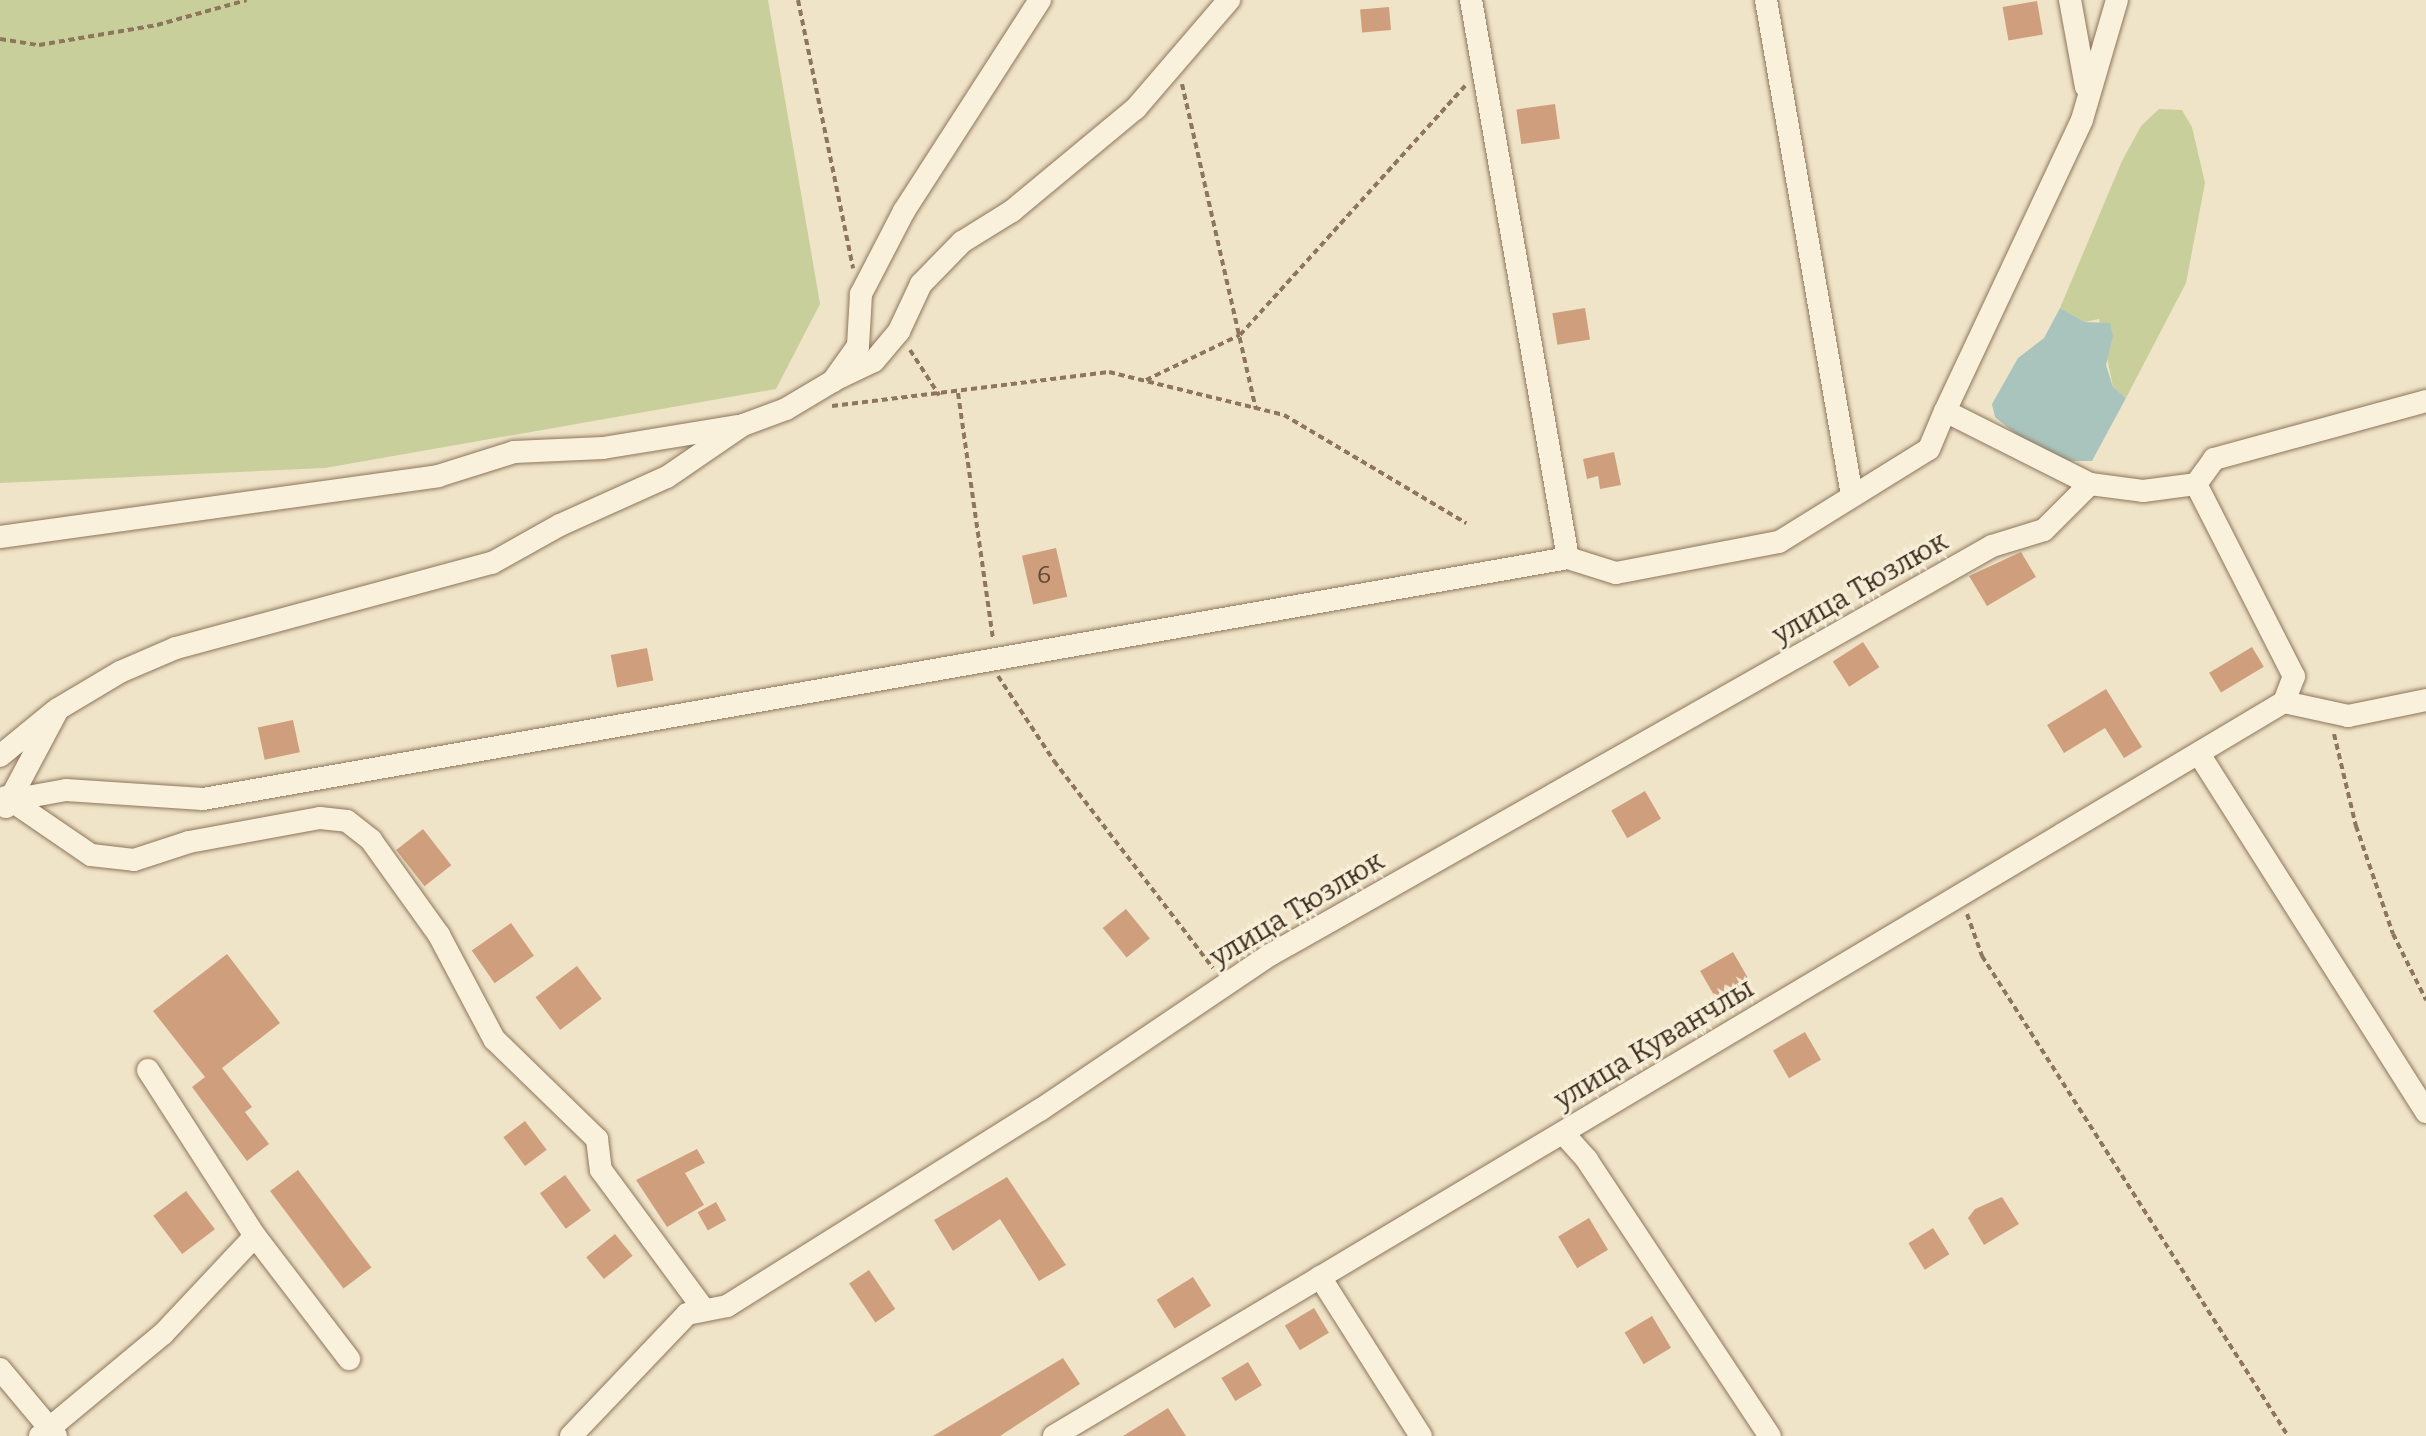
<!DOCTYPE html>
<meta charset="utf-8">
<style>
body{margin:0}
#map{position:relative;width:2426px;height:1436px;overflow:hidden;background:#f0e4c8;font-family:Bitter,serif}
div>[style]{position:absolute}
.green>*{inset:0;background:#c9cf9b}
.water>*{inset:0;background:#a9c4bc}
.building>*{inset:0;background:#cf9f7d;transform-origin:0 0}
.path>*{height:4px;margin-top:-2px;transform-origin:0;background:repeating-linear-gradient(90deg,#8d765c 0 6px,transparent 0 10px)}
.roads{filter:drop-shadow(0 0 2px #8d765c) drop-shadow(0 0 2px #8d765c)}
.street>*{height:22px;margin:-11px;padding:0 11px;transform-origin:11px;border-radius:11px;background:#faf1dc}
span{translate:-50% -50%;white-space:nowrap;text-align:center;line-height:1.15;-webkit-text-stroke:6px #f7eed8;paint-order:stroke}
.number-label{font-size:24px;color:#624a37}
.number-label span{-webkit-text-stroke-width:0}
.street-label{font-size:28px;color:#3d2e20}
</style>
<div id="map">
<div class="green">
<div style="clip-path:polygon(0 0,768px 0,820px 304px,776px 389px,325px 468px,0 483px)"></div>
<div style="clip-path:polygon(2159px 109px,2182px 110px,2192px 127px,2205px 183px,2186px 283px,2126px 398px,2113px 387px,2099px 319px,2085px 322px,2060px 308px,2122px 161px,2141px 126px)"></div>
</div>
<div class="water">
<div style="clip-path:polygon(2060px 308px,2085px 322px,2110px 323px,2113px 336px,2106px 365px,2113px 387px,2126px 398px,2092px 461px,2070px 461px,2023px 440px,1995px 417px,1992px 404px,2018px 358px,2044px 338px)"></div>
</div>
<div class="building">
<div style="left:2037px;top:1px;width:34px;height:35px;rotate:80deg"></div>
<div style="left:1389px;top:7px;width:23px;height:29px;rotate:85deg"></div>
<div style="left:1555px;top:104px;width:35px;height:39px;rotate:82deg"></div>
<div style="left:1585px;top:308px;width:32px;height:33px;rotate:81deg"></div>
<div style="clip-path:polygon(1614px 452px,1621px 485px,1600px 489px,1598px 476px,1587px 479px,1583px 459px)"></div>
<div style="left:1056px;top:548px;width:50px;height:35px;rotate:77deg"></div>
<div style="clip-path:polygon(2021px 552px,2036px 577px,1987px 606px,1969px 576px)"></div>
<div style="left:1863px;top:642px;width:30px;height:36px;rotate:57deg"></div>
<div style="left:2252px;top:647px;width:23px;height:50px;rotate:59deg"></div>
<div style="left:647px;top:648px;width:33px;height:37px;rotate:79deg"></div>
<div style="clip-path:polygon(2106px 689px,2142px 747px,2124px 758px,2105px 728px,2064px 753px,2047px 725px)"></div>
<div style="left:293px;top:720px;width:33px;height:36px;rotate:78deg"></div>
<div style="left:1645px;top:791px;width:32px;height:39px;rotate:60deg"></div>
<div style="left:423px;top:829px;width:46px;height:34px;rotate:52deg"></div>
<div style="left:1126px;top:909px;width:38px;height:30px;rotate:51deg"></div>
<div style="left:511px;top:923px;width:40px;height:48px;rotate:55deg"></div>
<div style="left:1733px;top:952px;width:34px;height:38px;rotate:60deg"></div>
<div style="clip-path:polygon(227px 954px,280px 1023px,222px 1068px,252px 1107px,245px 1112px,269px 1144px,247px 1161px,192px 1087px,205px 1077px,153px 1011px)"></div>
<div style="left:577px;top:966px;width:41px;height:52px;rotate:53deg"></div>
<div style="left:1805px;top:1032px;width:32px;height:37px;rotate:60deg"></div>
<div style="left:525px;top:1121px;width:36px;height:27px;rotate:53deg"></div>
<div style="clip-path:polygon(697px 1149px,705px 1163px,685px 1173px,704px 1205px,667px 1227px,636px 1180px)"></div>
<div style="left:298px;top:1170px;width:122px;height:35px;rotate:53deg"></div>
<div style="left:565px;top:1175px;width:44px;height:31px;rotate:54deg"></div>
<div style="clip-path:polygon(1007px 1177px,1066px 1265px,1039px 1281px,1000px 1219px,953px 1251px,934px 1220px)"></div>
<div style="left:186px;top:1191px;width:48px;height:41px;rotate:53deg"></div>
<div style="clip-path:polygon(2002px 1197px,2019px 1224px,1984px 1245px,1968px 1218px,1975px 1209px)"></div>
<div style="left:716px;top:1202px;width:21px;height:21px;rotate:61deg"></div>
<div style="left:1589px;top:1218px;width:37px;height:36px;rotate:59deg"></div>
<div style="left:1933px;top:1228px;width:31px;height:29px;rotate:58deg"></div>
<div style="left:615px;top:1234px;width:28px;height:37px;rotate:51deg"></div>
<div style="left:869px;top:1270px;width:47px;height:24px;rotate:56deg"></div>
<div style="left:1193px;top:1277px;width:34px;height:43px;rotate:58deg"></div>
<div style="left:1314px;top:1308px;width:29px;height:34px;rotate:59deg"></div>
<div style="left:1652px;top:1316px;width:37px;height:32px;rotate:59deg"></div>
<div style="clip-path:polygon(1063px 1358px,1080px 1384px,1000px 1436px,933px 1436px)"></div>
<div style="left:1248px;top:1362px;width:27px;height:31px;rotate:59deg"></div>
<div style="clip-path:polygon(1168px 1408px,1186px 1436px,1123px 1436px)"></div>
</div>
<div class="path">
<div style="left:798px;top:0;width:274px;rotate:78.4deg"></div>
<div style="left:0;top:39px;width:39px;rotate:9deg"></div>
<div style="left:39px;top:45px;width:120px;rotate:-9.6deg"></div>
<div style="left:157px;top:25px;width:93px;rotate:-15.5deg"></div>
<div style="left:1182px;top:84px;width:333px;rotate:77.2deg"></div>
<div style="left:910px;top:350px;width:54px;rotate:57.2deg"></div>
<div style="left:1146px;top:380px;width:104px;rotate:-25.6deg"></div>
<div style="left:1240px;top:335px;width:336px;rotate:-47.9deg"></div>
<div style="left:958px;top:393px;width:249px;rotate:81.9deg"></div>
<div style="left:832px;top:406px;width:279px;rotate:-7deg"></div>
<div style="left:1109px;top:372px;width:180px;rotate:13.8deg"></div>
<div style="left:1284px;top:415px;width:212px;rotate:30.7deg"></div>
<div style="left:998px;top:676px;width:102px;rotate:56.6deg"></div>
<div style="left:1054px;top:761px;width:261px;rotate:52.5deg"></div>
<div style="left:2334px;top:734px;width:95px;rotate:76.6deg"></div>
<div style="left:2356px;top:826px;width:114px;rotate:71.1deg"></div>
<div style="left:2393px;top:934px;width:74px;rotate:63.4deg"></div>
<div style="left:1967px;top:914px;width:45px;rotate:70.3deg"></div>
<div style="left:1982px;top:956px;width:569px;rotate:57.48deg"></div>
</div>
<div class="roads">
<div class="street">
<div style="left:1471px;top:0;width:566px;rotate:80.14deg"></div>
<div style="left:1766px;top:0;width:503px;rotate:80.16deg"></div>
<div style="left:2070px;top:0;width:88px;rotate:79.6deg"></div>
<div style="left:2117px;top:0;width:125px;rotate:106.3deg"></div>
<div style="left:2082px;top:120px;width:322px;rotate:115.2deg"></div>
<div style="left:1945px;top:411px;width:162px;rotate:26.7deg"></div>
<div style="left:2090px;top:484px;width:53px;rotate:7.5deg"></div>
<div style="left:2143px;top:491px;width:53px;rotate:-7.5deg"></div>
<div style="left:2196px;top:484px;width:216px;rotate:63deg"></div>
<div style="left:2294px;top:676px;width:28px;rotate:111deg"></div>
<div style="left:834px;top:380px;width:44px;rotate:-25.4deg"></div>
<div style="left:874px;top:361px;width:39px;rotate:-50deg"></div>
<div style="left:899px;top:331px;width:52px;rotate:-64.9deg"></div>
<div style="left:921px;top:284px;width:59px;rotate:-45.7deg"></div>
<div style="left:962px;top:242px;width:59px;rotate:-31.8deg"></div>
<div style="left:1012px;top:211px;width:161px;rotate:-39.7deg"></div>
<div style="left:1136px;top:108px;width:143px;rotate:-49.3deg"></div>
<div style="left:2196px;top:484px;width:31px;rotate:-54deg"></div>
<div style="left:2214px;top:459px;width:220px;rotate:-15.3deg"></div>
<div style="left:0;top:537px;width:442px;rotate:-7.9deg"></div>
<div style="left:438px;top:476px;width:80px;rotate:-17.5deg"></div>
<div style="left:514px;top:452px;width:89px;rotate:-2.6deg"></div>
<div style="left:603px;top:448px;width:136px;rotate:-9.3deg"></div>
<div style="left:2284px;top:702px;width:66px;rotate:12.3deg"></div>
<div style="left:2348px;top:716px;width:80px;rotate:-11.6deg"></div>
<div style="left:2199px;top:754px;width:424px;rotate:57.6deg"></div>
<div style="left:0;top:756px;width:71px;rotate:-39.3deg"></div>
<div style="left:6px;top:797px;width:103px;rotate:34.3deg"></div>
<div style="left:91px;top:855px;width:43px;rotate:6.6deg"></div>
<div style="left:134px;top:860px;width:58px;rotate:-18.1deg"></div>
<div style="left:189px;top:842px;width:133px;rotate:-10.4deg"></div>
<div style="left:320px;top:818px;width:27px;rotate:6deg"></div>
<div style="left:347px;top:821px;width:31px;rotate:38deg"></div>
<div style="left:371px;top:840px;width:117px;rotate:54.4deg"></div>
<div style="left:439px;top:935px;width:118px;rotate:62.1deg"></div>
<div style="left:494px;top:1039px;width:144px;rotate:44.2deg"></div>
<div style="left:597px;top:1139px;width:31px;rotate:83deg"></div>
<div style="left:601px;top:1170px;width:170px;rotate:53.6deg"></div>
<div style="left:0;top:802px;width:67px;rotate:-10.3deg"></div>
<div style="left:66px;top:790px;width:137px;rotate:3.8deg"></div>
<div style="left:203px;top:799px;width:1386px;rotate:-10.01deg"></div>
<div style="left:1568px;top:558px;width:50px;rotate:17.4deg"></div>
<div style="left:1616px;top:573px;width:166px;rotate:-10.8deg"></div>
<div style="left:1779px;top:542px;width:176px;rotate:-31.8deg"></div>
<div style="left:1929px;top:449px;width:41px;rotate:-67.2deg"></div>
<div style="left:6px;top:807px;width:111px;rotate:-62deg"></div>
<div style="left:58px;top:709px;width:72px;rotate:-30.8deg"></div>
<div style="left:120px;top:672px;width:61px;rotate:-23.2deg"></div>
<div style="left:176px;top:648px;width:327px;rotate:-15.1deg"></div>
<div style="left:492px;top:563px;width:78px;rotate:-29.2deg"></div>
<div style="left:560px;top:525px;width:117px;rotate:-24.2deg"></div>
<div style="left:667px;top:477px;width:92px;rotate:-34.4deg"></div>
<div style="left:743px;top:425px;width:46px;rotate:-20.4deg"></div>
<div style="left:786px;top:409px;width:55px;rotate:-30.8deg"></div>
<div style="left:833px;top:381px;width:43px;rotate:-54.5deg"></div>
<div style="left:858px;top:346px;width:52px;rotate:-86.7deg"></div>
<div style="left:861px;top:294px;width:93px;rotate:-62.6deg"></div>
<div style="left:904px;top:211px;width:251px;rotate:-57.2deg"></div>
<div style="left:148px;top:1070px;width:197px;rotate:57.2deg"></div>
<div style="left:255px;top:1236px;width:155px;rotate:52.6deg"></div>
<div style="left:1563px;top:1133px;width:36px;rotate:48deg"></div>
<div style="left:1587px;top:1160px;width:331px;rotate:56.5deg"></div>
<div style="left:1320px;top:1277px;width:188px;rotate:57.6deg"></div>
<div style="left:0;top:1369px;width:87px;rotate:50.1deg"></div>
<div style="left:40px;top:1436px;width:160px;rotate:-39.7deg"></div>
<div style="left:163px;top:1334px;width:134px;rotate:-46.8deg"></div>
<div style="left:571px;top:1436px;width:168px;rotate:-46.4deg"></div>
<div style="left:687px;top:1314px;width:41px;rotate:-11.3deg"></div>
<div style="left:727px;top:1306px;width:369px;rotate:-32.1deg"></div>
<div style="left:1040px;top:1110px;width:277px;rotate:-34deg"></div>
<div style="left:1270px;top:955px;width:830px;rotate:-29.53deg"></div>
<div style="left:1992px;top:546px;width:54px;rotate:-17.1deg"></div>
<div style="left:2044px;top:530px;width:65px;rotate:-45deg"></div>
<div style="left:1054px;top:1436px;width:1432px;rotate:-30.83deg"></div>
</div>
</div>
<div class="number-label">
<span style="left:1044px;top:576px">6</span>
</div>
<div class="street-label">
<span style="left:1860px;top:588px;rotate:-30deg">улица Тюзлюк</span>
<span style="left:1297px;top:909px;rotate:-31deg">улица Тюзлюк</span>
<span style="left:1654px;top:1044px;rotate:-31deg">улица Куванчлы</span>
</div>
</div>
